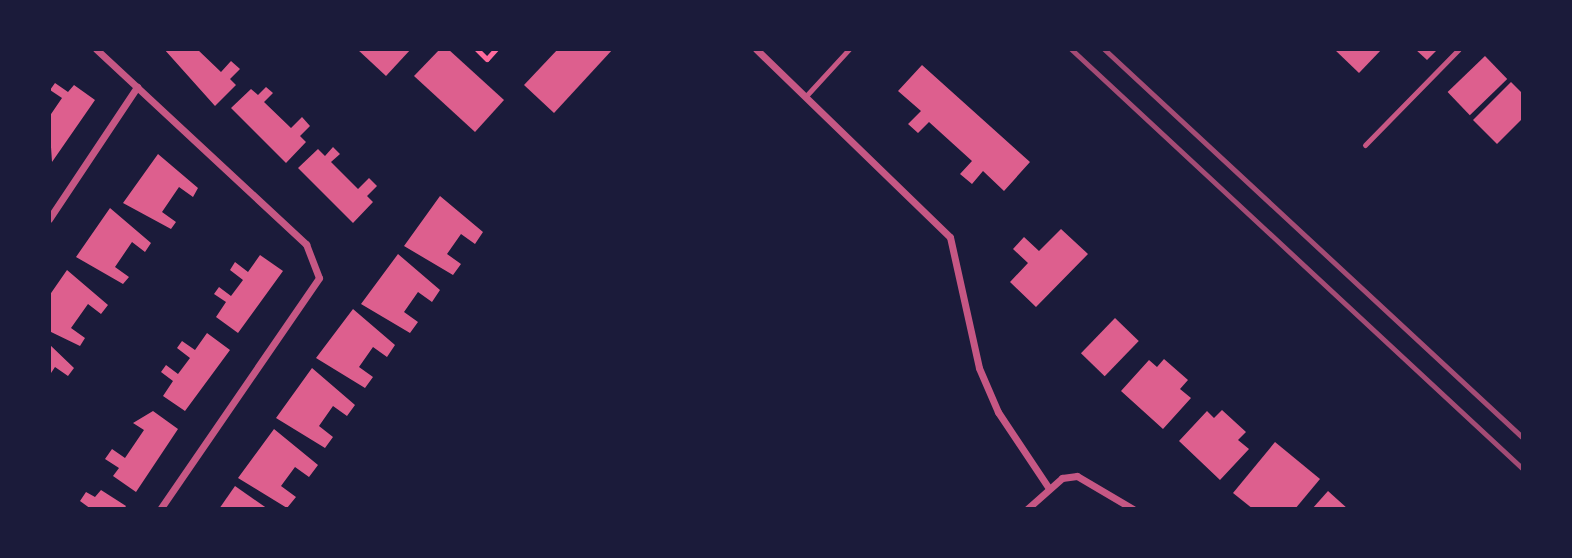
<!DOCTYPE html>
<style>
body{margin:0}
#map{position:relative;width:1572px;height:558px;overflow:hidden;background:#1b1b3a;font-family:"Fira Sans Condensed",sans-serif}
div>[style]{position:absolute}
.building>*{inset:0;background:#dd5f8e;transform-origin:0 0}
.path>*{height:4.5px;margin:-2.25px;padding:0 2.25px;transform-origin:2.25px;border-radius:2.25px;background:#ff6b9d}
.service>*{height:5px;margin:-2.5px;padding:0 2.5px;transform-origin:2.5px;border-radius:2.5px;background:#c65784}
.minor>*{height:7px;margin:-3.5px;padding:0 3.5px;transform-origin:3.5px;border-radius:3.5px;background:#c65784}
.rail>*{height:5px;margin:-2.5px;padding:0 2.5px;transform-origin:2.5px;border-radius:2.5px;background:#a44b75}
span{translate:-50% -50%;white-space:nowrap;text-align:center;line-height:1.15;-webkit-text-stroke:5px #1b1b3a;paint-order:stroke}
.frame{position:absolute;inset:0;border:51px solid #1b1b3a;pointer-events:none}
</style>
<div id="map">
<div class="building">
<div style="clip-path:polygon(164px 49px,197px 49px,221px 72px,231px 61px,240px 69px,230px 79px,236px 85px,215px 106px)"></div>
<div style="clip-path:polygon(357px 49px,411px 49px,386px 76px)"></div>
<div style="clip-path:polygon(440px 49px,448px 49px,504px 100px,475px 132px,414px 76px)"></div>
<div style="clip-path:polygon(558px 49px,613px 49px,554px 113px,524px 85px)"></div>
<div style="clip-path:polygon(1334px 49px,1382px 49px,1359px 73px)"></div>
<div style="clip-path:polygon(1415px 49px,1438px 49px,1427px 60px)"></div>
<div style="left:1485px;top:56px;width:32px;height:52px;rotate:46deg"></div>
<div style="clip-path:polygon(922px 65px,1030px 162px,1004px 191px,983px 171px,972px 184px,960px 174px,972px 161px,929px 122px,918px 133px,908px 124px,921px 111px,898px 91px)"></div>
<div style="clip-path:polygon(1511px 82px,1523px 94px,1523px 118px,1497px 144px,1473px 120px)"></div>
<div style="clip-path:polygon(55px 83px,68px 92px,74px 85px,95px 100px,52px 162px,49px 117px,62px 98px,50px 90px)"></div>
<div style="clip-path:polygon(266px 87px,273px 93px,264px 102px,291px 128px,302px 117px,310px 126px,300px 136px,306px 142px,286px 163px,231px 108px,251px 89px,258px 95px)"></div>
<div style="clip-path:polygon(333px 147px,340px 154px,331px 162px,358px 189px,369px 178px,377px 186px,367px 196px,373px 202px,353px 223px,298px 168px,318px 149px,325px 156px)"></div>
<div style="clip-path:polygon(158px 154px,198px 188px,193px 197px,179px 187px,162px 212px,176px 222px,171px 229px,123px 203px)"></div>
<div style="clip-path:polygon(440px 196px,483px 232px,475px 244px,461px 234px,447px 254px,461px 264px,453px 275px,404px 246px)"></div>
<div style="clip-path:polygon(110px 208px,151px 243px,145px 252px,132px 242px,115px 267px,129px 277px,123px 284px,76px 257px)"></div>
<div style="clip-path:polygon(1061px 229px,1088px 254px,1036px 307px,1010px 282px,1028px 263px,1013px 249px,1024px 237px,1039px 251px)"></div>
<div style="clip-path:polygon(398px 254px,440px 290px,432px 302px,418px 292px,404px 312px,418px 322px,410px 333px,361px 304px)"></div>
<div style="clip-path:polygon(260px 255px,283px 271px,238px 333px,216px 317px,226px 302px,214px 294px,219px 287px,231px 296px,243px 280px,230px 270px,235px 262px,248px 272px)"></div>
<div style="clip-path:polygon(67px 270px,108px 305px,101px 314px,88px 304px,71px 328px,85px 338px,80px 346px,49px 331px,49px 296px)"></div>
<div style="clip-path:polygon(353px 309px,395px 345px,387px 357px,373px 347px,359px 367px,373px 377px,365px 388px,316px 358px)"></div>
<div style="left:1115px;top:318px;width:33px;height:49px;rotate:44deg"></div>
<div style="clip-path:polygon(207px 333px,230px 350px,185px 411px,163px 396px,173px 381px,161px 372px,166px 365px,178px 374px,190px 358px,177px 348px,182px 341px,195px 350px)"></div>
<div style="clip-path:polygon(49px 344px,74px 368px,68px 376px,55px 367px,49px 376px)"></div>
<div style="clip-path:polygon(1164px 359px,1188px 380px,1180px 389px,1191px 398px,1163px 429px,1121px 391px,1149px 360px,1157px 367px)"></div>
<div style="clip-path:polygon(312px 368px,355px 405px,347px 416px,333px 406px,319px 426px,333px 437px,325px 448px,276px 418px)"></div>
<div style="clip-path:polygon(1222px 410px,1246px 432px,1238px 440px,1249px 449px,1220px 480px,1179px 441px,1207px 411px,1214px 418px)"></div>
<div style="clip-path:polygon(153px 411px,178px 429px,136px 492px,113px 476px,119px 468px,105px 459px,112px 449px,125px 458px,144px 430px,133px 423px)"></div>
<div style="clip-path:polygon(274px 429px,318px 465px,309px 477px,295px 467px,281px 486px,296px 497px,287px 508px,238px 478px)"></div>
<div style="clip-path:polygon(1275px 442px,1320px 479px,1295px 509px,1253px 509px,1233px 493px)"></div>
<div style="clip-path:polygon(235px 486px,268px 509px,219px 509px)"></div>
<div style="clip-path:polygon(101px 490px,126px 506px,124px 509px,91px 509px,80px 501px,86px 492px,95px 497px)"></div>
<div style="clip-path:polygon(1328px 491px,1348px 509px,1312px 509px)"></div>
</div>
<div class="path">
<div style="left:477px;top:49px;width:14px;rotate:45deg"></div>
<div style="left:487px;top:59px;width:13px;rotate:-48deg"></div>
</div>
<div class="service">
<div style="left:806px;top:96px;width:64px;rotate:-47.5deg"></div>
<div style="left:1365px;top:145px;width:134px;rotate:-45.6deg"></div>
</div>
<div class="minor">
<div style="left:96px;top:49px;width:287px;rotate:42.9deg"></div>
<div style="left:306px;top:244px;width:36px;rotate:69deg"></div>
<div style="left:319px;top:278px;width:280px;rotate:124.5deg"></div>
<div style="left:756px;top:49px;width:270px;rotate:44.1deg"></div>
<div style="left:950px;top:237px;width:134px;rotate:77.5deg"></div>
<div style="left:979px;top:368px;width:48px;rotate:66.6deg"></div>
<div style="left:998px;top:412px;width:90px;rotate:56.3deg"></div>
<div style="left:49px;top:219px;width:159px;rotate:-56.3deg"></div>
<div style="left:1027px;top:509px;width:47px;rotate:-41.5deg"></div>
<div style="left:1062px;top:478px;width:15px;rotate:-8deg"></div>
<div style="left:1077px;top:476px;width:65px;rotate:30.5deg"></div>
</div>
<div class="rail">
<div style="left:1071px;top:49px;width:617px;rotate:42.9deg"></div>
<div style="left:1104px;top:49px;width:572px;rotate:42.87deg"></div>
</div>
<div class="frame"></div>
</div>
